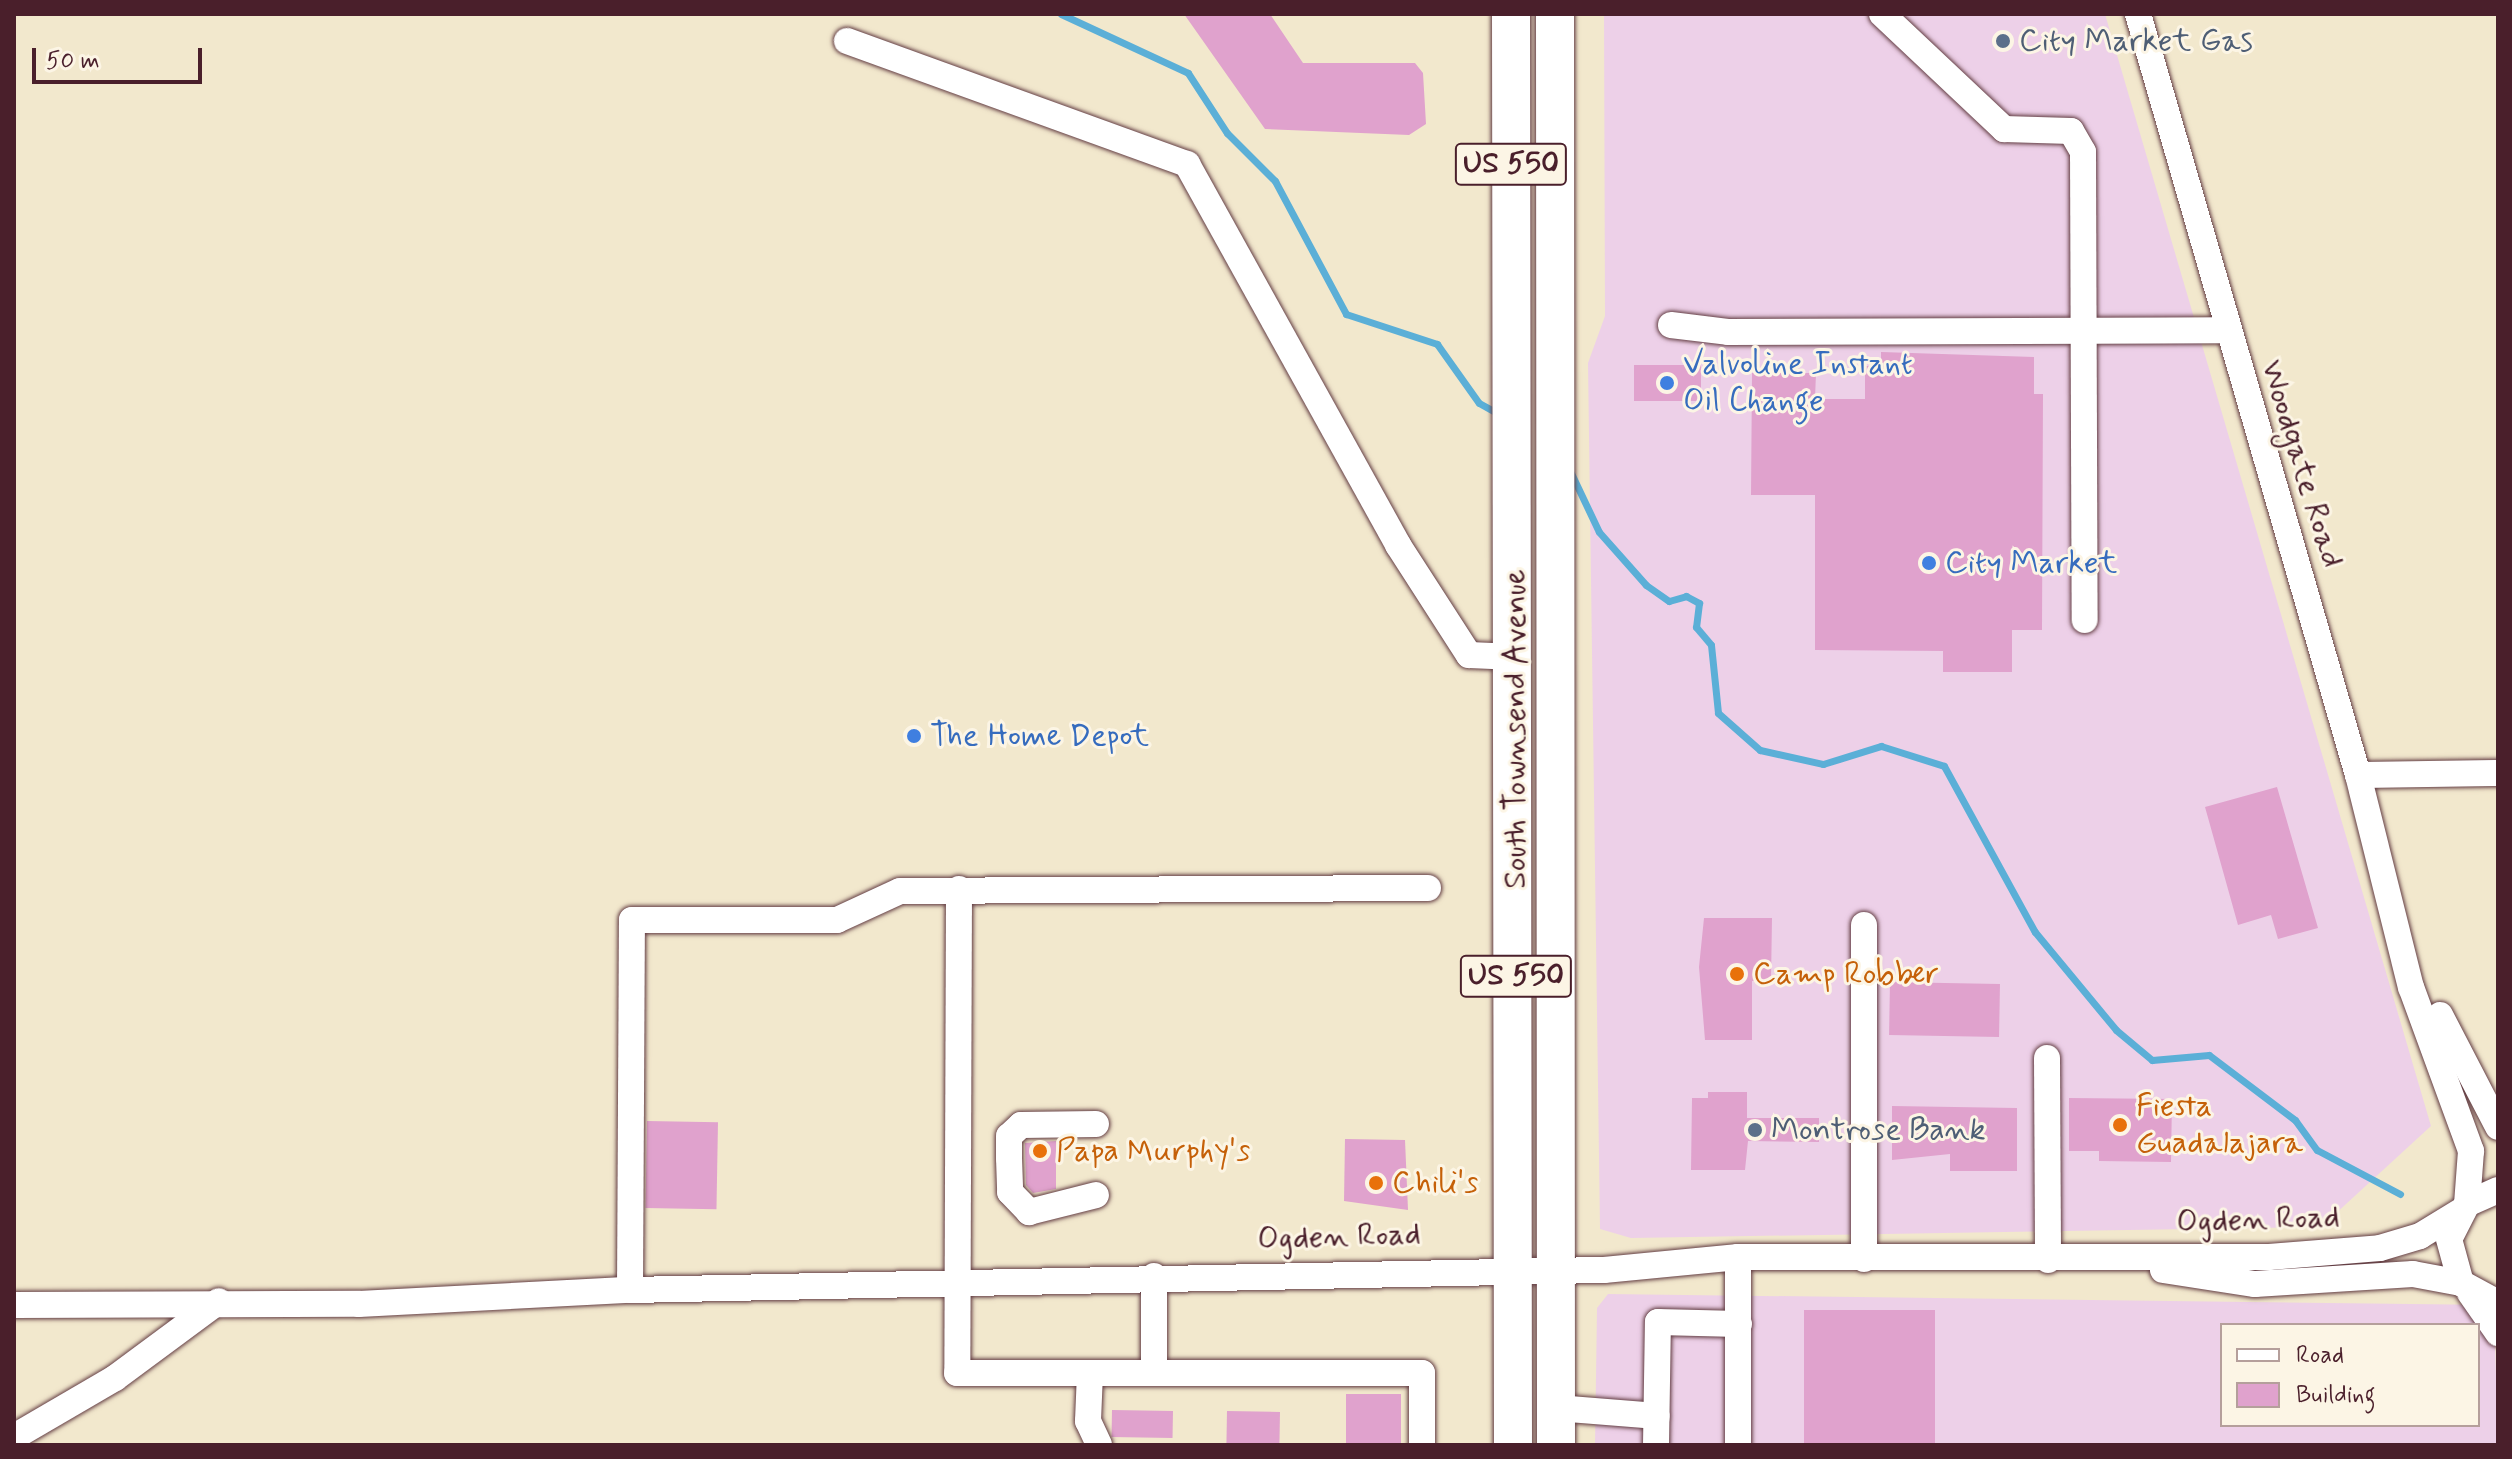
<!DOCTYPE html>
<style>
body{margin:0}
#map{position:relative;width:2512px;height:1459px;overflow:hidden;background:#f2e8cd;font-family:Mynerve,sans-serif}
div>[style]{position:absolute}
.built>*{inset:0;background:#edd0e8}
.stream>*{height:7px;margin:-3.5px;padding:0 3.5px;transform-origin:3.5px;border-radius:3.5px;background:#5bafd7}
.building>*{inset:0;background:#e0a2cd;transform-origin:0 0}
.roads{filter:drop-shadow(0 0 2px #633d43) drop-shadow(0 0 2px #633d43)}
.minor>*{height:26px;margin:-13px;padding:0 13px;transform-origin:13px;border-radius:13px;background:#fff}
.highway>*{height:38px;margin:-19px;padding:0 19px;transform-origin:19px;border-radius:19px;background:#fff}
.dots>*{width:22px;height:22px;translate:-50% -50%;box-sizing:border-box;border:4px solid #fcf5e5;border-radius:50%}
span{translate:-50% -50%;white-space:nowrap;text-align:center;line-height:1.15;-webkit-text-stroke:6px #fcf5e5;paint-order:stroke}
.shield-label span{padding:2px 6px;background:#fcf5e5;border:2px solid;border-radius:6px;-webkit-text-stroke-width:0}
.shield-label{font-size:30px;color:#4a1f2b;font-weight:700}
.service-label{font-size:32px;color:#4e5e75}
.left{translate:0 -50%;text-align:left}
.shop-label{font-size:32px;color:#366cbe}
.street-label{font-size:32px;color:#4a1f2b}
.food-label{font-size:32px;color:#c56008}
.frame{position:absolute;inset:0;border:16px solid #4a1f2b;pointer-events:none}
.legend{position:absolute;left:2220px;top:1323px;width:260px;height:104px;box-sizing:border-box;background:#fcf5e5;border:2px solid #b59f9b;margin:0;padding:10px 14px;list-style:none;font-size:24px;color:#4a1f2b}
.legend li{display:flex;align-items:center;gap:16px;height:40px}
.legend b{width:40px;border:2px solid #b59f9b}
.scale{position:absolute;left:32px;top:48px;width:170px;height:36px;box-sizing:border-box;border:4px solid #4a1f2b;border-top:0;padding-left:10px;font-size:24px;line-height:28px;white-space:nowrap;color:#4a1f2b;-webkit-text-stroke:6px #fcf5e5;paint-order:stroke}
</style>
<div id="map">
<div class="built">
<div style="clip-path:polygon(1604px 14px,2105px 14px,2431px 1126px,2321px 1227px,1631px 1238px,1600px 1229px,1588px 363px,1605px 316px)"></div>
<div style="clip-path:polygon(evenodd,1608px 1294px,2494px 1305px,2498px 1445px,1595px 1445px,1597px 1308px,1608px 1294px,2222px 1325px,2478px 1325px,2478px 1425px,2222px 1425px,2222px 1325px)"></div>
</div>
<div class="stream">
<div style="left:1061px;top:14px;width:140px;rotate:24.9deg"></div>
<div style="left:1188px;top:73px;width:72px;rotate:57deg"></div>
<div style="left:1227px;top:133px;width:68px;rotate:45deg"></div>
<div style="left:1275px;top:181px;width:151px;rotate:61.9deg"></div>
<div style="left:1346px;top:314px;width:96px;rotate:18.2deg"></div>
<div style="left:1437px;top:344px;width:72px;rotate:54.6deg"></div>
<div style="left:1479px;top:403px;width:25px;rotate:29deg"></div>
<div style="left:1571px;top:473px;width:65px;rotate:64.6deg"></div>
<div style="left:1599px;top:532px;width:71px;rotate:48.4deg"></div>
<div style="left:1646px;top:585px;width:28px;rotate:35deg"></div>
<div style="left:1669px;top:601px;width:18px;rotate:-16deg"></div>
<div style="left:1686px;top:596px;width:15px;rotate:28deg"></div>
<div style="left:1699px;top:603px;width:24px;rotate:97deg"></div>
<div style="left:1696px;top:627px;width:23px;rotate:50deg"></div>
<div style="left:1711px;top:645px;width:68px;rotate:84.1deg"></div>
<div style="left:1718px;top:713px;width:56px;rotate:41.4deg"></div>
<div style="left:1760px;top:750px;width:65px;rotate:12.5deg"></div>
<div style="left:1823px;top:764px;width:61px;rotate:-17.2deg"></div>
<div style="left:1881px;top:746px;width:66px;rotate:17.6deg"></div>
<div style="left:1944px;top:766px;width:189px;rotate:61.3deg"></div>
<div style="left:2035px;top:932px;width:127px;rotate:50.4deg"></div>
<div style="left:2116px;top:1030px;width:47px;rotate:39.8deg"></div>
<div style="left:2152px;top:1060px;width:57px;rotate:-5deg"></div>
<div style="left:2209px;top:1055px;width:108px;rotate:37.1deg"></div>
<div style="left:2295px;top:1120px;width:37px;rotate:54deg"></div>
<div style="left:2317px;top:1150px;width:94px;rotate:27.9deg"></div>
</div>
<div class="building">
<div style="clip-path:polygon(1184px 14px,1270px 14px,1303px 63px,1415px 63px,1423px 73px,1426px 124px,1409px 135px,1265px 129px)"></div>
<div style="clip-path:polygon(1881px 352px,2034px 357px,2034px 394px,2043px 394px,2042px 630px,2012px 630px,2012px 672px,1943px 672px,1943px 651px,1815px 650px,1815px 495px,1751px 495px,1752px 373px,1816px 373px,1815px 399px,1865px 399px,1865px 366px,1881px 366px)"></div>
<div style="left:1634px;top:365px;width:67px;height:36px"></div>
<div style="clip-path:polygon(2277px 787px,2318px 928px,2278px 939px,2271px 915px,2238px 925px,2205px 807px)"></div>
<div style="clip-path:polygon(1704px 918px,1772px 918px,1771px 981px,1752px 981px,1752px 1040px,1705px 1040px,1699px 967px)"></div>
<div style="left:1890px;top:982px;width:110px;height:53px;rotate:1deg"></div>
<div style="clip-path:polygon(1708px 1092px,1747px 1092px,1747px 1118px,1819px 1118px,1819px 1142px,1748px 1141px,1745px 1170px,1691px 1170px,1692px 1098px,1708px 1098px)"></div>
<div style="clip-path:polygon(2069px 1098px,2172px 1099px,2171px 1162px,2099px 1161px,2099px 1151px,2069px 1151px)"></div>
<div style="clip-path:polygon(1892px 1106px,2017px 1108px,2017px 1171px,1950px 1171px,1950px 1154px,1892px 1160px)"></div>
<div style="left:647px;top:1121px;width:71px;height:87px;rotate:1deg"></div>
<div style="clip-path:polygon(1345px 1139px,1405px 1140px,1408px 1210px,1344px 1201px)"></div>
<div style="clip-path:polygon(1056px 1141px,1056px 1189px,1033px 1193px,1026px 1185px,1025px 1143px)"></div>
<div style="left:1804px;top:1310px;width:131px;height:135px"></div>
<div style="left:1346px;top:1394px;width:55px;height:51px"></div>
<div style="left:1112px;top:1410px;width:61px;height:27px;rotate:1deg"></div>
<div style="left:1227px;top:1411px;width:53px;height:34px;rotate:1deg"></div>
</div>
<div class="roads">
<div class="minor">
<div style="left:1882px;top:14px;width:168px;rotate:43.3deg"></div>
<div style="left:2004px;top:129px;width:67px;rotate:1.7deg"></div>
<div style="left:2071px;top:131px;width:24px;rotate:60deg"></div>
<div style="left:2083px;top:152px;width:468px;rotate:89.8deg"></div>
<div style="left:2138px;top:14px;width:792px;rotate:73.88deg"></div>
<div style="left:2358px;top:775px;width:219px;rotate:76deg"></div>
<div style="left:2411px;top:987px;width:175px;rotate:69.9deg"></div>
<div style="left:2471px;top:1151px;width:53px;rotate:94.3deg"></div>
<div style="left:847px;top:41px;width:362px;rotate:19.9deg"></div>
<div style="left:1187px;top:164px;width:436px;rotate:61deg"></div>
<div style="left:1398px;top:545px;width:131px;rotate:57.2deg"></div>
<div style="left:1469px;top:655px;width:47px;rotate:2.4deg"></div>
<div style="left:1671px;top:325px;width:57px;rotate:7deg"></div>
<div style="left:1728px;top:332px;width:497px;rotate:-0.2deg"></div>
<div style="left:2358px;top:775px;width:140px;rotate:-0.8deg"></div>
<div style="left:959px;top:889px;width:484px;rotate:90.2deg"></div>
<div style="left:957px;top:1373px;width:465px"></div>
<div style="left:1422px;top:1373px;width:72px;rotate:90deg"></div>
<div style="left:1864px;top:925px;width:334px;rotate:90deg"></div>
<div style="left:2440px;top:1015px;width:126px;rotate:62.6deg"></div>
<div style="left:2047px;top:1058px;width:202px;rotate:89.7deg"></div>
<div style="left:1096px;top:1124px;width:75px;rotate:179.2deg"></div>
<div style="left:1021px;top:1125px;width:16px;rotate:137deg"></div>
<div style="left:1009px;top:1136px;width:22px;rotate:90deg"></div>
<div style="left:1009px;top:1158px;width:34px;rotate:88deg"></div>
<div style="left:1010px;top:1192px;width:28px;rotate:46deg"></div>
<div style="left:1029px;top:1212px;width:69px;rotate:-14.2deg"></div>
<div style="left:2498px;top:1190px;width:34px;rotate:156deg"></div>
<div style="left:2467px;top:1204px;width:39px;rotate:117deg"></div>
<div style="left:2449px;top:1239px;width:46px;rotate:74.7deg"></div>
<div style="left:2461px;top:1283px;width:42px;rotate:28.4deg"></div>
<div style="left:1738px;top:1257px;width:188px;rotate:90deg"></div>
<div style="left:2163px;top:1270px;width:93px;rotate:8.7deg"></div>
<div style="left:2255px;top:1284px;width:158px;rotate:-3.6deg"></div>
<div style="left:2413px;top:1274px;width:49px;rotate:10.6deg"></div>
<div style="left:1154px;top:1276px;width:97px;rotate:90deg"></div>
<div style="left:630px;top:1290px;width:370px;rotate:-89.7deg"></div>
<div style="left:632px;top:920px;width:205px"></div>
<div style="left:837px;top:920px;width:69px;rotate:-24.7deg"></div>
<div style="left:900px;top:891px;width:528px;rotate:-0.33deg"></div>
<div style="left:2470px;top:1293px;width:49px;rotate:55deg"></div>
<div style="left:14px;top:1305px;width:345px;rotate:-0.2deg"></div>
<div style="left:359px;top:1304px;width:271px;rotate:-3deg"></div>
<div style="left:630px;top:1290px;width:974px;rotate:-1.18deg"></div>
<div style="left:1604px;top:1270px;width:135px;rotate:-5.5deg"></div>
<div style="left:1738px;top:1257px;width:531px"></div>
<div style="left:2269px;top:1257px;width:111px;rotate:-4.6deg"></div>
<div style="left:2380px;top:1248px;width:42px;rotate:-16.7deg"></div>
<div style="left:2420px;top:1236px;width:48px;rotate:-31.4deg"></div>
<div style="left:1090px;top:1373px;width:48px;rotate:92.4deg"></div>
<div style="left:1088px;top:1421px;width:26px;rotate:65deg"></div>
<div style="left:1557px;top:1408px;width:100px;rotate:4.6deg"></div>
<div style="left:14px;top:1437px;width:117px;rotate:-30.3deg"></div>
<div style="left:115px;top:1378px;width:129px;rotate:-36.5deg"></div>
<div style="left:1656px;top:1445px;width:123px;rotate:-89.1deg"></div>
<div style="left:1658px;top:1322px;width:81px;rotate:1.4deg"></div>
</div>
<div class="highway">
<div style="left:1511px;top:14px;width:1431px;rotate:89.92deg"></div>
<div style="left:1555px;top:14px;width:1431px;rotate:89.96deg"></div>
</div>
</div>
<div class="dots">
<div style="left:2003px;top:41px;background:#5c6f8a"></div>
<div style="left:1667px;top:383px;background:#3f7fe0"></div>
<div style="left:1929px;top:563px;background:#3f7fe0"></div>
<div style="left:914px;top:736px;background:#3f7fe0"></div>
<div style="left:1737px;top:974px;background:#e8710a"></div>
<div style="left:2120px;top:1125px;background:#e8710a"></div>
<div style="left:1755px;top:1130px;background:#5c6f8a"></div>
<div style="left:1040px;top:1151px;background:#e8710a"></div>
<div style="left:1376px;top:1183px;background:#e8710a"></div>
</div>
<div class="shield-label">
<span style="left:1511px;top:164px">US 550</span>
<span style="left:1516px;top:976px">US 550</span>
</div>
<div class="service-label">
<span class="left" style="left:2019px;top:41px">City Market Gas</span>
<span class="left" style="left:1771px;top:1130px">Montrose Bank</span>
</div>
<div class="shop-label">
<span class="left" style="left:1683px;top:383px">Valvoline Instant<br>Oil Change</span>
<span class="left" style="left:1945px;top:563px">City Market</span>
<span class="left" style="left:930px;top:736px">The Home Depot</span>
</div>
<div class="street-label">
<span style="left:2301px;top:464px;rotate:73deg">Woodgate Road</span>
<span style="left:1516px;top:729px;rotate:-90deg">South Townsend Avenue</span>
<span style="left:2258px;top:1220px;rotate:-2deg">Ogden Road</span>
<span style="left:1339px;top:1237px;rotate:-2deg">Ogden Road</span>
</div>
<div class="food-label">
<span class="left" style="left:1753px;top:974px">Camp Robber</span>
<span class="left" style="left:2136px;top:1125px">Fiesta<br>Guadalajara</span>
<span class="left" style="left:1056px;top:1151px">Papa Murphy's</span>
<span class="left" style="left:1392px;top:1183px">Chili's</span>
</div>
<div class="frame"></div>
<ul class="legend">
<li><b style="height:10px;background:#fff"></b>Road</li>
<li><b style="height:22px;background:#e0a2cd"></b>Building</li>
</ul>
<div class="scale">50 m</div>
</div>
